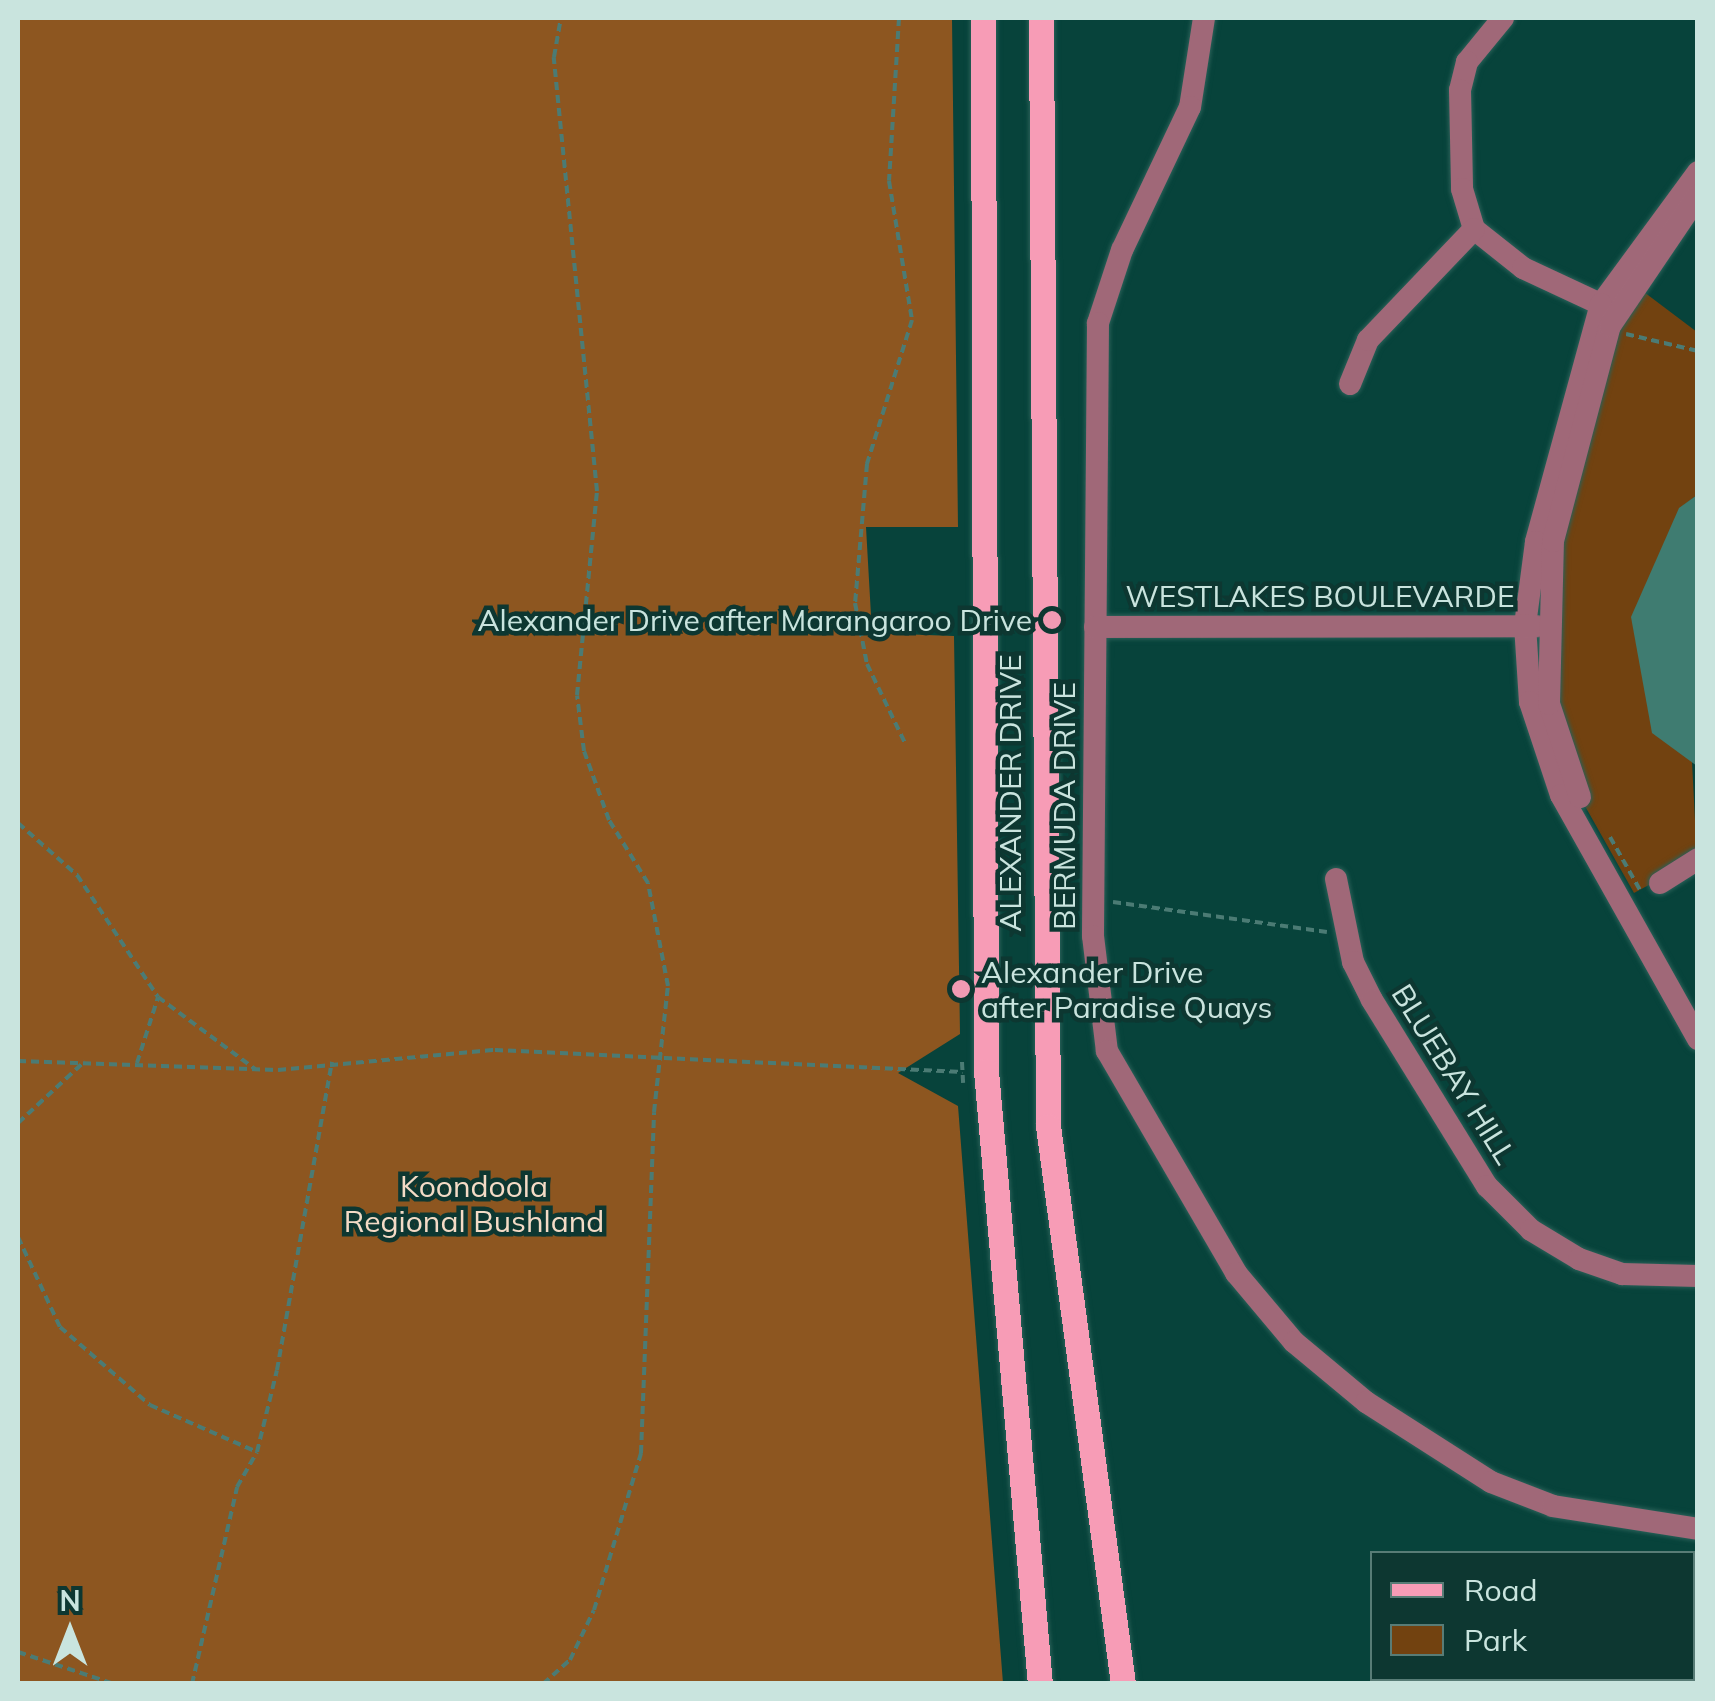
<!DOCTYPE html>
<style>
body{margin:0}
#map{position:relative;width:1715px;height:1701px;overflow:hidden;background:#07433b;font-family:Mulish,sans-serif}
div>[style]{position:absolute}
.green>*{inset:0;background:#724210}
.forest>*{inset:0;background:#8d5620}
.water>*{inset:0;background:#3f7c71}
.path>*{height:4px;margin-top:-2px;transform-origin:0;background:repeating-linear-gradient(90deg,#4b7b74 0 8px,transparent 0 13px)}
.roads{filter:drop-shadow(0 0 2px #2a6058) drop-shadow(0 0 2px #2a6058)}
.minor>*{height:22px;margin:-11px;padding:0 11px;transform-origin:11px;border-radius:11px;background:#a06878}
.major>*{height:25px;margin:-12.5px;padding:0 12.5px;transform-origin:12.5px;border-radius:12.5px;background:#f79cb6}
.dots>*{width:28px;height:28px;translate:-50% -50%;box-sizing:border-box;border:5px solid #0d3731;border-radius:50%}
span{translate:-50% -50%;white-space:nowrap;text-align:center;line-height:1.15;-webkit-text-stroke:9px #0d3731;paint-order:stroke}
.street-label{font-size:30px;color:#c9e4de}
.poi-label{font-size:30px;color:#c9e4de}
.right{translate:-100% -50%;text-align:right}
.left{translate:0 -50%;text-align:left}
.park-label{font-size:30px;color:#f4dbc6}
.frame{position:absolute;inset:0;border:20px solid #c9e4de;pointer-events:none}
.legend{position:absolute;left:1370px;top:1551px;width:325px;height:130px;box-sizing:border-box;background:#0d3731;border:2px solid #587c76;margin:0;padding:12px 18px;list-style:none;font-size:30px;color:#c9e4de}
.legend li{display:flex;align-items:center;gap:20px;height:50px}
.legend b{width:50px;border:2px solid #587c76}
.north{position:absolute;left:20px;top:1581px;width:100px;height:100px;-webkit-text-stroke:8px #0d3731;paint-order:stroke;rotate:0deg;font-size:28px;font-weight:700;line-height:40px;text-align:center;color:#c9e4de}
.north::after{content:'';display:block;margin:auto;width:35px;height:45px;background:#c9e4de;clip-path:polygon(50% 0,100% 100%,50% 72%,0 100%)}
</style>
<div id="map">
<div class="green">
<div style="clip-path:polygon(1632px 283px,1697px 332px,1697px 495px,1679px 509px,1697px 859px,1634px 893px,1572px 783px,1545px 663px,1570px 474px)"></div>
</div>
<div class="forest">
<div style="clip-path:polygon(18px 18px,952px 18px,958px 527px,866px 527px,872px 633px,954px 636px,960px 1034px,898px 1073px,958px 1106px,1003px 1683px,18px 1683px)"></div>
</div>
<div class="water">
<div style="clip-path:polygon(1697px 495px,1697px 766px,1652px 733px,1631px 617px,1679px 508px)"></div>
</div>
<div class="path">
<div style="left:899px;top:18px;width:163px;rotate:93.5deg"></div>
<div style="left:889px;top:181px;width:141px;rotate:80.6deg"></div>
<div style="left:912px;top:320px;width:151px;rotate:107.4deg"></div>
<div style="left:867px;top:464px;width:140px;rotate:94.9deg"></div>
<div style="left:855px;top:603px;width:62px;rotate:78.9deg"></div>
<div style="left:867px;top:664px;width:88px;rotate:64.3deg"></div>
<div style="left:1626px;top:334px;width:74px;rotate:13.3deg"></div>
<div style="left:18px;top:823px;width:79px;rotate:41.4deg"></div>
<div style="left:77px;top:875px;width:146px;rotate:56.4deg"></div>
<div style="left:158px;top:997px;width:121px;rotate:36.6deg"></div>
<div style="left:1610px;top:837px;width:61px;rotate:60.5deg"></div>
<div style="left:1113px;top:902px;width:216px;rotate:8deg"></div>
<div style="left:18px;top:1061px;width:260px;rotate:2deg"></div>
<div style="left:278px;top:1070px;width:218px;rotate:-5.3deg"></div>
<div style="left:495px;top:1050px;width:468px;rotate:2.7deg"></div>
<div style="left:962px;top:1062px;width:21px;rotate:87deg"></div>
<div style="left:137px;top:1063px;width:69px;rotate:-72.3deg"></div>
<div style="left:18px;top:1123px;width:91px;rotate:-42.8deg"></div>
<div style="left:18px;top:1237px;width:99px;rotate:65deg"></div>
<div style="left:60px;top:1327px;width:119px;rotate:40.9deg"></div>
<div style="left:150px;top:1405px;width:117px;rotate:23.7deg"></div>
<div style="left:18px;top:1652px;width:101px;rotate:18.4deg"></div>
<div style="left:192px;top:1684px;width:202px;rotate:-77.1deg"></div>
<div style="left:237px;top:1487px;width:40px;rotate:-60.3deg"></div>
<div style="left:257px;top:1452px;width:84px;rotate:-76.3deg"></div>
<div style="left:277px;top:1370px;width:313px;rotate:-79.9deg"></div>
<div style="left:543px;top:1684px;width:36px;rotate:-42deg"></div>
<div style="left:570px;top:1660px;width:55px;rotate:-64.4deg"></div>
<div style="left:594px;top:1610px;width:164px;rotate:-73.3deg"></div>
<div style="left:641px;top:1453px;width:341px;rotate:-87.8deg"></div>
<div style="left:654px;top:1112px;width:127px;rotate:-83.7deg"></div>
<div style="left:668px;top:986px;width:105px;rotate:-101deg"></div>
<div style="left:648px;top:883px;width:74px;rotate:-121.8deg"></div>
<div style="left:609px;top:820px;width:73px;rotate:-109.9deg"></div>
<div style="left:584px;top:751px;width:56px;rotate:-97.1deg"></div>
<div style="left:577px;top:695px;width:205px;rotate:-84.4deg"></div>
<div style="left:597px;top:491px;width:436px;rotate:-95.7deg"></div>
<div style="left:554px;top:57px;width:40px;rotate:-80deg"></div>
</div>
<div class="roads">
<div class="minor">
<div style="left:1204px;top:18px;width:90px;rotate:98.9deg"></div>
<div style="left:1190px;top:107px;width:158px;rotate:115.4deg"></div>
<div style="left:1122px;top:250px;width:77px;rotate:108.2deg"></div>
<div style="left:1098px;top:323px;width:613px;rotate:90.47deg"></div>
<div style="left:1093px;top:936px;width:116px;rotate:83.1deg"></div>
<div style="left:1107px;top:1051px;width:257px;rotate:59.8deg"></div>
<div style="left:1236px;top:1273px;width:90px;rotate:50deg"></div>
<div style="left:1294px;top:1342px;width:94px;rotate:39.8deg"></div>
<div style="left:1366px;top:1402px;width:148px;rotate:32.6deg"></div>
<div style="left:1491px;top:1482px;width:66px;rotate:21.2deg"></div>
<div style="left:1553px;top:1506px;width:147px;rotate:9deg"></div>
<div style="left:1503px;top:18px;width:57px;rotate:129.3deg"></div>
<div style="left:1467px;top:62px;width:29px;rotate:104deg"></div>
<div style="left:1460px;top:90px;width:99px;rotate:88.8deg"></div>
<div style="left:1462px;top:189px;width:42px;rotate:73.3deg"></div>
<div style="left:1474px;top:229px;width:63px;rotate:38.5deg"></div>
<div style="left:1523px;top:268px;width:97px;rotate:25deg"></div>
<div style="left:1698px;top:172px;width:164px;rotate:126.3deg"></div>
<div style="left:1601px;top:304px;width:247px;rotate:105.3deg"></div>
<div style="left:1536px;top:542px;width:84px;rotate:97.5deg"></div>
<div style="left:1525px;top:625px;width:77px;rotate:86.3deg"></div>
<div style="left:1530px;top:702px;width:98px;rotate:71.6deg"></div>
<div style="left:1561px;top:795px;width:280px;rotate:60.7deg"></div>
<div style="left:1350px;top:384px;width:48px;rotate:-67.8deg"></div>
<div style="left:1368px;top:340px;width:153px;rotate:-46.3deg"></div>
<div style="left:1095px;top:627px;width:442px;rotate:-0.1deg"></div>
<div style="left:1580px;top:797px;width:98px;rotate:-108.4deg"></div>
<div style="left:1549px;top:704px;width:163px;rotate:-88.6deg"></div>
<div style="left:1553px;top:541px;width:222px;rotate:-75.2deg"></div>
<div style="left:1610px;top:326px;width:157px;rotate:-55.9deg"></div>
<div style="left:1336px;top:879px;width:85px;rotate:78.4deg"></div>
<div style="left:1353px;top:962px;width:42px;rotate:63.4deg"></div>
<div style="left:1372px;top:1000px;width:219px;rotate:58.3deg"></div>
<div style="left:1487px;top:1186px;width:62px;rotate:45deg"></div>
<div style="left:1531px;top:1230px;width:56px;rotate:31.1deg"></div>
<div style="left:1579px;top:1259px;width:46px;rotate:19.2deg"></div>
<div style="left:1622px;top:1274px;width:76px;rotate:1.5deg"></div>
<div style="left:1660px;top:883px;width:45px;rotate:-32.3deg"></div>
</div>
<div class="major">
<div style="left:983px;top:18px;width:1053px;rotate:89.84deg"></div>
<div style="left:986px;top:1071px;width:615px;rotate:84.97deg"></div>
<div style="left:1041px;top:18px;width:1108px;rotate:89.64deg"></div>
<div style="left:1048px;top:1126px;width:563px;rotate:82.34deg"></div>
</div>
</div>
<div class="dots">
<div style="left:1052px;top:620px;background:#f19ab3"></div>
<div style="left:961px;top:989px;background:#f19ab3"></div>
</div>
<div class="street-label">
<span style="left:1320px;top:596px">WESTLAKES BOULEVARDE</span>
<span style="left:1010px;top:793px;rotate:-90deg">ALEXANDER DRIVE</span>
<span style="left:1064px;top:806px;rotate:-90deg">BERMUDA DRIVE</span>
<span style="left:1454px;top:1074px;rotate:58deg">BLUEBAY HILL</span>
</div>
<div class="poi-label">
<span class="right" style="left:1032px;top:620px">Alexander Drive after Marangaroo Drive</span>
<span class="left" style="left:981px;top:989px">Alexander Drive<br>after Paradise Quays</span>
</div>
<div class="park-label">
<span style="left:474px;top:1203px">Koondoola<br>Regional Bushland</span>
</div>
<div class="frame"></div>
<ul class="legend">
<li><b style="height:12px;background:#f79cb6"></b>Road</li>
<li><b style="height:28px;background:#724210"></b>Park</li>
</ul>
<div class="north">N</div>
</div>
